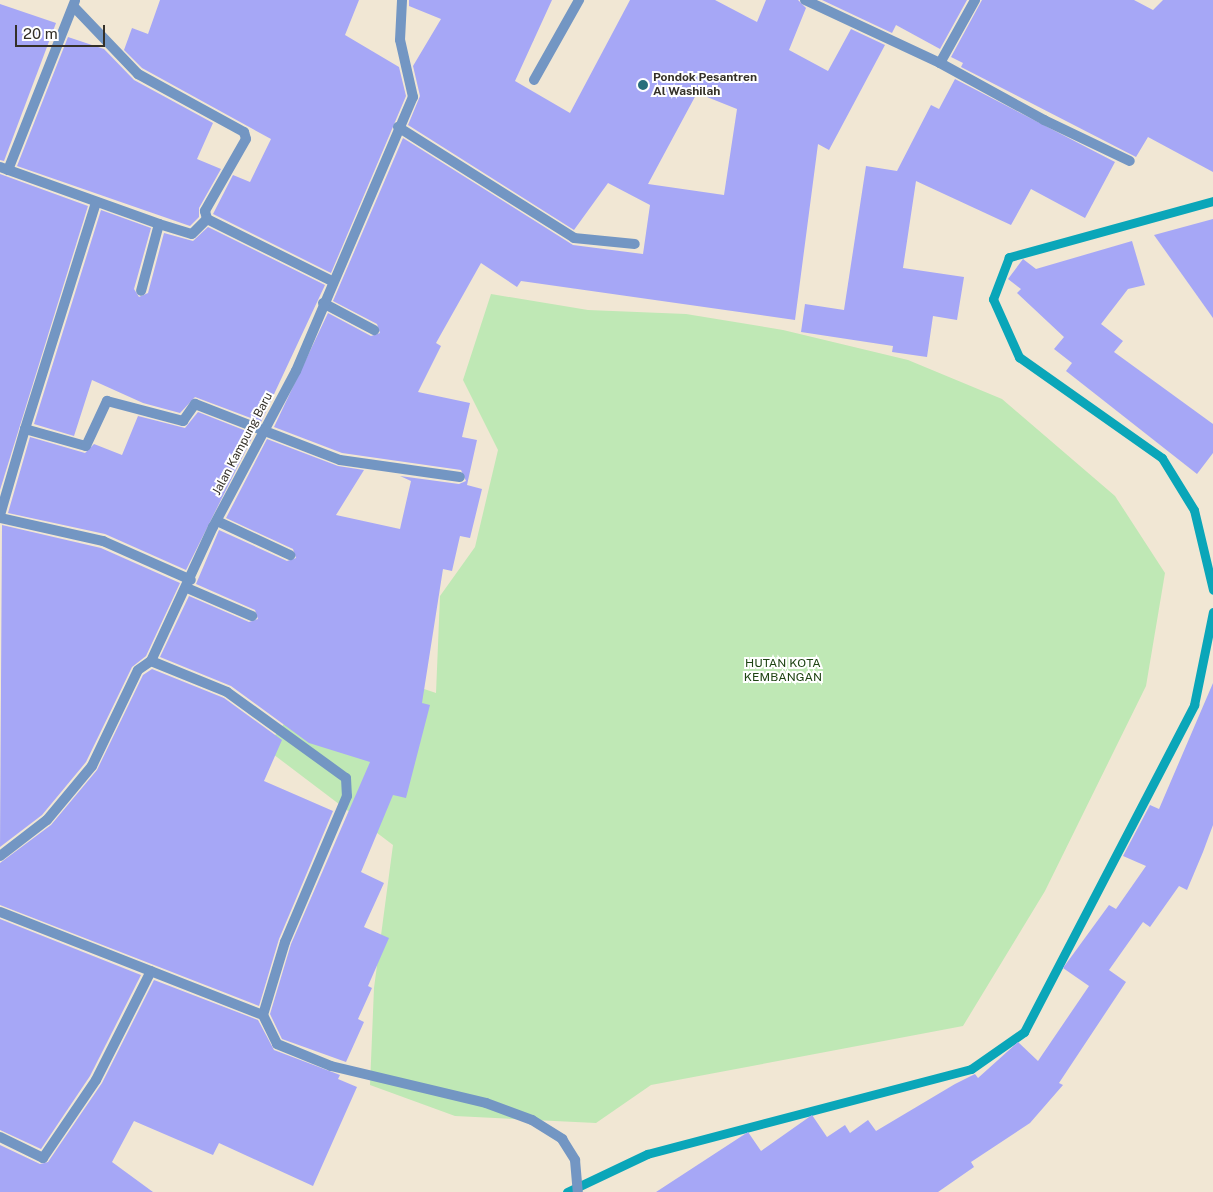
<!DOCTYPE html>
<style>
body{margin:0}
#map{position:relative;width:1213px;height:1192px;overflow:hidden;background:#f1e7d4;font-family:"Public Sans",sans-serif}
div>[style]{position:absolute}
.green>*{inset:0;background:#bfe8b5}
.stream>*{height:9px;margin:-4.5px;padding:0 4.5px;transform-origin:4.5px;border-radius:4.5px;background:#0aa6b9}
.building>*{inset:0;background:#a6a7f6}
.street>*{height:10px;margin:-5px;padding:0 5px;transform-origin:5px;border-radius:5px;background:#7396c3}
.dots>*{width:14px;height:14px;translate:-50% -50%;box-sizing:border-box;border:2px solid #fff;border-radius:50%}
span{translate:-50% -50%;white-space:nowrap;text-align:center;line-height:1.15;-webkit-text-stroke:4px #fff;paint-order:stroke}
.poi-label{font-size:12px;color:#343028;font-weight:700}
.left{translate:0 -50%;text-align:left}
.street-label{font-size:12px;color:#343028}
.park-label{font-size:12px;color:#1e4313}
.scale{position:absolute;left:15px;top:25px;width:90px;height:22px;box-sizing:border-box;border:2px solid #343028;border-top:0;padding-left:6px;font-size:15px;line-height:18px;white-space:nowrap;color:#343028;-webkit-text-stroke:4px #fff;paint-order:stroke}
</style>
<div id="map">
<div class="green">
<div style="clip-path:polygon(491px 294px,588px 310px,686px 314px,783px 330px,908px 360px,1002px 399px,1115px 496px,1165px 573px,1146px 686px,1045px 891px,963px 1026px,651px 1085px,596px 1123px,455px 1116px,370px 1085px,374px 988px,393px 845px,265px 748px,335px 659px,436px 693px,440px 596px,475px 547px,498px 450px,463px 380px)"></div>
</div>
<div class="stream">
<div style="left:1213px;top:201px;width:212px;rotate:164.6deg"></div>
<div style="left:1009px;top:257px;width:45px;rotate:110.9deg"></div>
<div style="left:993px;top:299px;width:64px;rotate:65.9deg"></div>
<div style="left:1019px;top:357px;width:175px;rotate:35.2deg"></div>
<div style="left:1162px;top:458px;width:61px;rotate:58.4deg"></div>
<div style="left:1194px;top:510px;width:82px;rotate:76.6deg"></div>
<div style="left:567px;top:1192px;width:89px;rotate:-25.4deg"></div>
<div style="left:647px;top:1154px;width:335px;rotate:-14.7deg"></div>
<div style="left:971px;top:1069px;width:65px;rotate:-34.9deg"></div>
<div style="left:1024px;top:1032px;width:369px;rotate:-62.5deg"></div>
<div style="left:1194px;top:705px;width:95px;rotate:-78.5deg"></div>
</div>
<div class="building">
<div style="clip-path:polygon(160px 0,359px 0,345px 35px,399px 67px,406px 96px,331px 273px,213px 214px,233px 175px,250px 182px,271px 139px,142px 68px,124px 50px,132px 28px,148px 34px)"></div>
<div style="clip-path:polygon(evenodd,409px 0,552px 0,515px 81px,570px 113px,630px 0,715px 0,757px 22px,766px 0,798px 0,806px 8px,789px 50px,828px 71px,851px 29px,885px 45px,829px 150px,818px 144px,795px 320px,521px 281px,517px 287px,481px 263px,436px 343px,441px 346px,418px 392px,470px 403px,462px 437px,477px 440px,467px 485px,482px 489px,470px 538px,460px 536px,452px 571px,443px 569px,422px 703px,430px 705px,406px 798px,393px 795px,361px 872px,384px 883px,364px 927px,389px 938px,368px 986px,372px 988px,358px 1019px,364px 1022px,346px 1062px,282px 1039px,270px 1014px,291px 944px,370px 762px,309px 743px,231px 686px,160px 657px,189px 596px,249px 622px,258px 619px,255px 610px,196px 584px,219px 530px,287px 561px,296px 558px,293px 549px,226px 518px,267px 439px,338px 466px,364px 470px,336px 515px,400px 529px,411px 481px,400px 476px,459px 484px,466px 481px,461px 470px,342px 453px,274px 427px,328px 313px,371px 336px,380px 333px,377px 324px,333px 301px,403px 138px,573px 245px,643px 254px,650px 205px,608px 183px,574px 230px,408px 125px,420px 96px,413px 66px,441px 19px,409px 6px,409px 0,697px 93px,737px 109px,724px 195px,648px 184px,697px 93px)"></div>
<div style="clip-path:polygon(822px 0,967px 0,940px 49px,896px 25px,892px 33px)"></div>
<div style="clip-path:polygon(982px 0,1134px 0,1153px 10px,1163px 0,1213px 0,1213px 172px,1148px 137px,1136px 157px,961px 67px,963px 63px,951px 57px)"></div>
<div style="clip-path:polygon(0 4px,56px 23px,4px 161px,0 160px)"></div>
<div style="clip-path:polygon(68px 37px,104px 49px,134px 80px,213px 123px,197px 159px,221px 169px,199px 208px,199px 217px,190px 226px,17px 166px)"></div>
<div style="clip-path:polygon(955px 79px,1115px 162px,1085px 218px,1031px 189px,1011px 225px,916px 181px,903px 268px,964px 277px,957px 320px,933px 316px,927px 357px,892px 352px,893px 346px,801px 332px,805px 304px,844px 310px,866px 166px,897px 171px,931px 105px,939px 109px)"></div>
<div style="clip-path:polygon(0 174px,88px 206px,0 490px)"></div>
<div style="clip-path:polygon(101px 210px,151px 228px,134px 289px,139px 297px,148px 293px,164px 233px,193px 241px,208px 227px,325px 285px,261px 422px,195px 397px,180px 413px,143px 403px,92px 380px,74px 436px,34px 424px)"></div>
<div style="clip-path:polygon(1213px 219px,1213px 318px,1154px 235px)"></div>
<div style="clip-path:polygon(1132px 241px,1145px 285px,1128px 289px,1101px 324px,1123px 341px,1114px 352px,1213px 424px,1213px 453px,1197px 474px,1066px 371px,1072px 363px,1054px 349px,1064px 337px,1017px 293px,1021px 289px,1008px 279px,1023px 259px,1036px 269px)"></div>
<div style="clip-path:polygon(198px 412px,254px 434px,186px 570px,105px 534px,8px 513px,30px 437px,85px 453px,94px 444px,122px 455px,138px 416px,185px 428px)"></div>
<div style="clip-path:polygon(2px 525px,101px 548px,180px 583px,146px 656px,132px 667px,86px 762px,42px 815px,0 847px)"></div>
<div style="clip-path:polygon(152px 669px,224px 698px,282px 740px,264px 781px,333px 811px,279px 939px,259px 1006px,0 905px,0 863px,51px 825px,97px 770px,143px 675px)"></div>
<div style="clip-path:polygon(1213px 683px,1213px 825px,1203px 852px,1187px 890px,1179px 886px,1150px 927px,1143px 922px,1109px 970px,1126px 982px,1059px 1083px,1063px 1085px,1030px 1123px,971px 1162px,974px 1167px,938px 1192px,656px 1192px,748px 1132px,761px 1151px,812px 1115px,827px 1137px,845px 1125px,850px 1133px,868px 1120px,876px 1131px,955px 1084px,975px 1074px,978px 1078px,1018px 1042px,1038px 1061px,1089px 986px,1063px 968px,1109px 905px,1116px 909px,1146px 866px,1123px 856px,1150px 805px,1159px 809px)"></div>
<div style="clip-path:polygon(0 919px,141px 975px,90px 1076px,41px 1149px,0 1130px)"></div>
<div style="clip-path:polygon(154px 980px,258px 1020px,274px 1050px,340px 1075px,338px 1079px,357px 1087px,313px 1186px,219px 1143px,213px 1155px,134px 1121px,112px 1162px,153px 1192px,0 1192px,0 1145px,40px 1164px,48px 1162px,102px 1083px)"></div>
</div>
<div class="street">
<div style="left:805px;top:0;width:149px;rotate:25deg"></div>
<div style="left:940px;top:63px;width:72px;rotate:-60.9deg"></div>
<div style="left:74px;top:7px;width:93px;rotate:46.3deg"></div>
<div style="left:138px;top:74px;width:121px;rotate:28.7deg"></div>
<div style="left:244px;top:132px;width:7px;rotate:74deg"></div>
<div style="left:246px;top:139px;width:83px;rotate:119.7deg"></div>
<div style="left:205px;top:211px;width:8px;rotate:76deg"></div>
<div style="left:207px;top:219px;width:140px;rotate:26.4deg"></div>
<div style="left:940px;top:63px;width:119px;rotate:28.7deg"></div>
<div style="left:1044px;top:120px;width:95px;rotate:25.5deg"></div>
<div style="left:534px;top:80px;width:92px;rotate:-60.6deg"></div>
<div style="left:398px;top:127px;width:208px;rotate:32.2deg"></div>
<div style="left:574px;top:238px;width:61px;rotate:5.6deg"></div>
<div style="left:0;top:167px;width:169px;rotate:19.7deg"></div>
<div style="left:159px;top:224px;width:69px;rotate:105deg"></div>
<div style="left:8px;top:170px;width:182px;rotate:-68.4deg"></div>
<div style="left:159px;top:224px;width:34px;rotate:17deg"></div>
<div style="left:192px;top:234px;width:21px;rotate:-45deg"></div>
<div style="left:323px;top:303px;width:58px;rotate:27.9deg"></div>
<div style="left:25px;top:429px;width:238px;rotate:-72.6deg"></div>
<div style="left:0;top:515px;width:90px;rotate:-73.8deg"></div>
<div style="left:25px;top:429px;width:63px;rotate:15.6deg"></div>
<div style="left:86px;top:446px;width:50px;rotate:-65deg"></div>
<div style="left:107px;top:401px;width:79px;rotate:14.7deg"></div>
<div style="left:183px;top:421px;width:21px;rotate:-55deg"></div>
<div style="left:195px;top:404px;width:155px;rotate:21.1deg"></div>
<div style="left:340px;top:460px;width:121px;rotate:8.1deg"></div>
<div style="left:0;top:518px;width:106px;rotate:12.6deg"></div>
<div style="left:103px;top:541px;width:96px;rotate:23.9deg"></div>
<div style="left:217px;top:521px;width:81px;rotate:25deg"></div>
<div style="left:187px;top:588px;width:71px;rotate:23.3deg"></div>
<div style="left:151px;top:661px;width:82px;rotate:22.2deg"></div>
<div style="left:227px;top:692px;width:147px;rotate:35.9deg"></div>
<div style="left:346px;top:778px;width:18px;rotate:87deg"></div>
<div style="left:347px;top:796px;width:159px;rotate:113deg"></div>
<div style="left:285px;top:942px;width:76px;rotate:106.8deg"></div>
<div style="left:0;top:856px;width:59px;rotate:-37.5deg"></div>
<div style="left:47px;top:820px;width:70px;rotate:-50.2deg"></div>
<div style="left:92px;top:766px;width:106px;rotate:-64.4deg"></div>
<div style="left:138px;top:670px;width:16px;rotate:-35deg"></div>
<div style="left:151px;top:661px;width:148px;rotate:-65.2deg"></div>
<div style="left:213px;top:527px;width:177px;rotate:-62deg"></div>
<div style="left:296px;top:371px;width:298px;rotate:-66.9deg"></div>
<div style="left:413px;top:97px;width:58px;rotate:-102.8deg"></div>
<div style="left:400px;top:40px;width:40px;rotate:-87.1deg"></div>
<div style="left:0;top:912px;width:282px;rotate:21.4deg"></div>
<div style="left:263px;top:1015px;width:32px;rotate:64deg"></div>
<div style="left:277px;top:1044px;width:58px;rotate:22.2deg"></div>
<div style="left:331px;top:1066px;width:159px;rotate:13.4deg"></div>
<div style="left:486px;top:1103px;width:49px;rotate:20.3deg"></div>
<div style="left:532px;top:1120px;width:36px;rotate:32deg"></div>
<div style="left:562px;top:1139px;width:25px;rotate:58deg"></div>
<div style="left:575px;top:1160px;width:32px;rotate:85deg"></div>
<div style="left:0;top:1137px;width:48px;rotate:26deg"></div>
<div style="left:43px;top:1158px;width:94px;rotate:-55.8deg"></div>
<div style="left:96px;top:1080px;width:122px;rotate:-63.2deg"></div>
</div>
<div class="dots">
<div style="left:643px;top:85px;background:#266d7b"></div>
</div>
<div class="poi-label">
<span class="left" style="left:653px;top:85px">Pondok Pesantren<br>Al Washilah</span>
</div>
<div class="street-label">
<span style="left:243px;top:444px;rotate:-62deg">Jalan Kampung Baru</span>
</div>
<div class="park-label">
<span style="left:783px;top:671px">HUTAN KOTA<br>KEMBANGAN</span>
</div>
<div class="scale">20 m</div>
</div>
